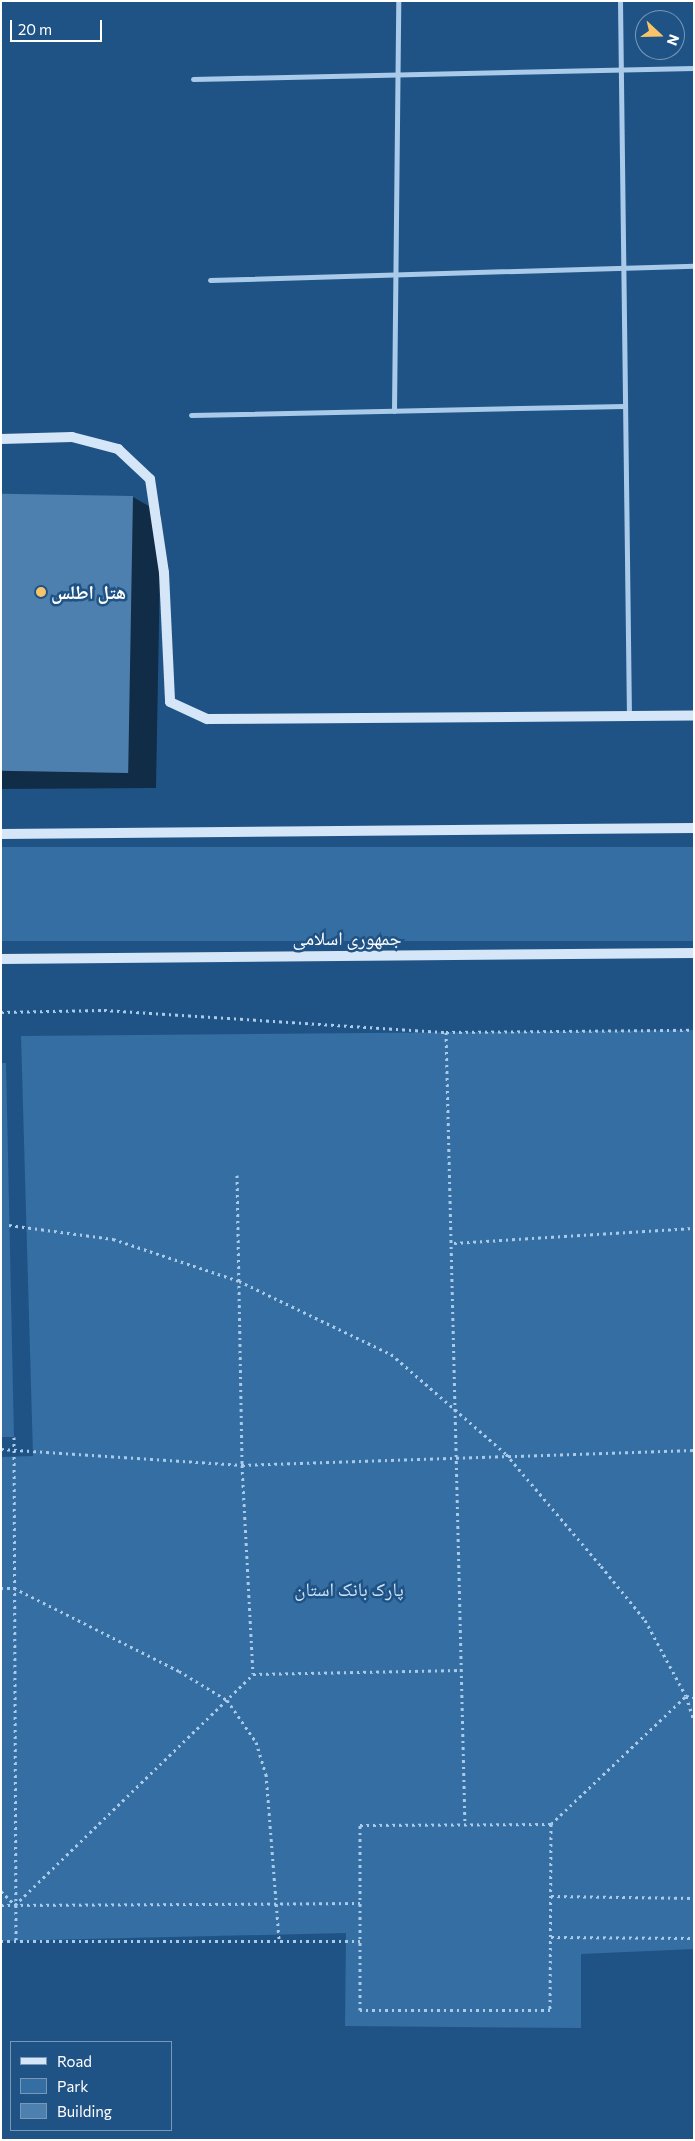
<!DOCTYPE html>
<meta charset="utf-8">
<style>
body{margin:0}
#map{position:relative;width:695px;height:2141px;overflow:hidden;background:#205385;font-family:Commissioner,"Noto Naskh Arabic",sans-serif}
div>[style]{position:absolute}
.green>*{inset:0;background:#346ea2;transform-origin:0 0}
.shadow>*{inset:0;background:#0007}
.building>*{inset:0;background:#4d80af;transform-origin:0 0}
.path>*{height:3px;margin-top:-1.5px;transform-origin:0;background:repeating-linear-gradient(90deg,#a9cbe9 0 2.5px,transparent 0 6.5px)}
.street>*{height:5px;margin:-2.5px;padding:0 2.5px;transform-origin:2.5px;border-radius:2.5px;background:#a9cbe9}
.secondary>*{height:10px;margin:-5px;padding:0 5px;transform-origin:5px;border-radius:5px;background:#d4e6f7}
.dots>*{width:14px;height:14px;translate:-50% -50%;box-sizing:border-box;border:2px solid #205385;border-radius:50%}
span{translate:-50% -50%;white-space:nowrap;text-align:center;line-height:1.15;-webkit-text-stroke:5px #205385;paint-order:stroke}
.poi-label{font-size:19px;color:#fff;font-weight:700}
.left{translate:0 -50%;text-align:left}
.street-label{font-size:19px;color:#fff}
.park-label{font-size:19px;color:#cde3f7}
.frame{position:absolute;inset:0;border:2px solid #fff;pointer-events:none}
.legend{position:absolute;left:10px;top:2041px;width:162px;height:90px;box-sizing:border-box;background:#205385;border:1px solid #7998b6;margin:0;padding:6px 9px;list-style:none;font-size:15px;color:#fff}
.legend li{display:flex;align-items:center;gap:10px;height:25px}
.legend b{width:25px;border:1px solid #7998b6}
.north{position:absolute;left:635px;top:10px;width:50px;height:50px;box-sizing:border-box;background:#205385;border:1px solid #7998b6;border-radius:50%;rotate:111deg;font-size:14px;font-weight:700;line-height:20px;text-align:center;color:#fff}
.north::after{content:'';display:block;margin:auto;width:18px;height:22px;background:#f7c469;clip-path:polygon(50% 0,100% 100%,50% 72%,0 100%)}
.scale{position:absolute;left:10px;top:20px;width:92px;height:22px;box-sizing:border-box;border:2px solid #fff;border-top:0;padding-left:6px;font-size:15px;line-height:18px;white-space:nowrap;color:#fff;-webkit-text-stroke:4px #205385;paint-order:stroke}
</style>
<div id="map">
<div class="green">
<div style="left:1px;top:847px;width:693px;height:94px"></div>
<div style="clip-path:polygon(694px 1030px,694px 1949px,581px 1954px,581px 2028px,345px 2026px,346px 1933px,1px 1941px,1px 1457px,33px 1456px,21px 1036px)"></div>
<div style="clip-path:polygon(1px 1063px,6px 1063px,14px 1437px,1px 1437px)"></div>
</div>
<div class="shadow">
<div style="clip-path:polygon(133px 497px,161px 513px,156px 788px,1px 789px,1px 500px)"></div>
</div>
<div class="building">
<div style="left:133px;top:496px;width:277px;height:132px;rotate:91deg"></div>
</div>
<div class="path">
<div style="left:1px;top:1012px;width:103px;rotate:-1.1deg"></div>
<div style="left:104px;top:1010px;width:343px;rotate:3.7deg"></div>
<div style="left:446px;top:1032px;width:248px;rotate:-0.5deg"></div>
<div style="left:446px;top:1032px;width:792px;rotate:88.63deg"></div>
<div style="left:237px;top:1175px;width:290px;rotate:89deg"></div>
<div style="left:242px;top:1465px;width:209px;rotate:87deg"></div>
<div style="left:253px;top:1674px;width:209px;rotate:-1.1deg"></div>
<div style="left:9px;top:1225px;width:105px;rotate:7.7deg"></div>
<div style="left:113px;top:1239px;width:133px;rotate:18.4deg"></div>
<div style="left:239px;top:1281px;width:169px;rotate:25.7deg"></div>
<div style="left:391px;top:1354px;width:152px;rotate:41deg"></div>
<div style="left:506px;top:1454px;width:147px;rotate:49.7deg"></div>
<div style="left:601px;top:1566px;width:70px;rotate:50.8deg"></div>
<div style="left:645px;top:1620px;width:86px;rotate:61.7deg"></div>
<div style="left:686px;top:1696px;width:26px;rotate:72deg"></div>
<div style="left:454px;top:1243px;width:240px;rotate:-3.6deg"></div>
<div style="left:14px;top:1437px;width:504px;rotate:89.77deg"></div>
<div style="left:1px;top:1449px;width:242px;rotate:3.8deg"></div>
<div style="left:242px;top:1465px;width:452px;rotate:-1.9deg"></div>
<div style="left:1px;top:1588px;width:13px"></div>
<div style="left:14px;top:1588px;width:185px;rotate:26.7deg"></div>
<div style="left:179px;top:1671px;width:56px;rotate:31.1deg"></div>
<div style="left:227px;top:1700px;width:51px;rotate:55.4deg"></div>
<div style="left:256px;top:1742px;width:34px;rotate:73deg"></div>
<div style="left:266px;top:1774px;width:168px;rotate:85.5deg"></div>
<div style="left:551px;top:1824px;width:186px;rotate:90.3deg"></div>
<div style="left:550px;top:2010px;width:190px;rotate:180deg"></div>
<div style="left:360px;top:2010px;width:185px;rotate:-90deg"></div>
<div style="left:360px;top:1825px;width:191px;rotate:-0.3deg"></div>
<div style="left:551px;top:1824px;width:186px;rotate:-43.5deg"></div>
<div style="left:686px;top:1696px;width:8px;rotate:7deg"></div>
<div style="left:1px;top:1891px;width:20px;rotate:45deg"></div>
<div style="left:15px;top:1905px;width:332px;rotate:-44.1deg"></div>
<div style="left:551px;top:1896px;width:143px;rotate:0.8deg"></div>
<div style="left:1px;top:1905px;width:359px;rotate:-0.3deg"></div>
<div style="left:551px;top:1937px;width:143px;rotate:0.4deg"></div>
<div style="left:1px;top:1941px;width:359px"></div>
</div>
<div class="street">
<div style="left:620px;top:1px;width:715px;rotate:89.28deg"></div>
<div style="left:193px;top:79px;width:501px;rotate:-1.26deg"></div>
<div style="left:210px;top:280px;width:484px;rotate:-1.7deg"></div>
<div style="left:394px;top:411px;width:410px;rotate:-89.4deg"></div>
<div style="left:191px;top:415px;width:434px;rotate:-1.2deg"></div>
</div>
<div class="secondary">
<div style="left:1px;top:439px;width:71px;rotate:-1.6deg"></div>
<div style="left:72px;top:437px;width:48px;rotate:14.6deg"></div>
<div style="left:118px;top:449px;width:44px;rotate:43.2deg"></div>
<div style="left:150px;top:479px;width:95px;rotate:81.5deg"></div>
<div style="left:164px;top:573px;width:129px;rotate:87.3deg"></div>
<div style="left:170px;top:702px;width:41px;rotate:24.7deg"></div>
<div style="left:207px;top:719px;width:487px;rotate:-0.4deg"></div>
<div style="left:1px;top:834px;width:693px;rotate:-0.5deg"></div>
<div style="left:1px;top:959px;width:693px;rotate:-0.5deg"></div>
</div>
<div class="dots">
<div style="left:41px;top:592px;background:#f7c469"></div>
</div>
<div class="poi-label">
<span class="left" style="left:51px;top:592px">هتل اطلس</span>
</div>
<div class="street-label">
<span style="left:347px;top:938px">جمهوری اسلامی</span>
</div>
<div class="park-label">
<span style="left:349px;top:1589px">پارک بانک استان</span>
</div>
<div class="frame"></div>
<ul class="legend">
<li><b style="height:6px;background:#d4e6f7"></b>Road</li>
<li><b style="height:14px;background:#346ea2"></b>Park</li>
<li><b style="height:14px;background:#4d80af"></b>Building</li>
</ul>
<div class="north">N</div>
<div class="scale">20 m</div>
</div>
